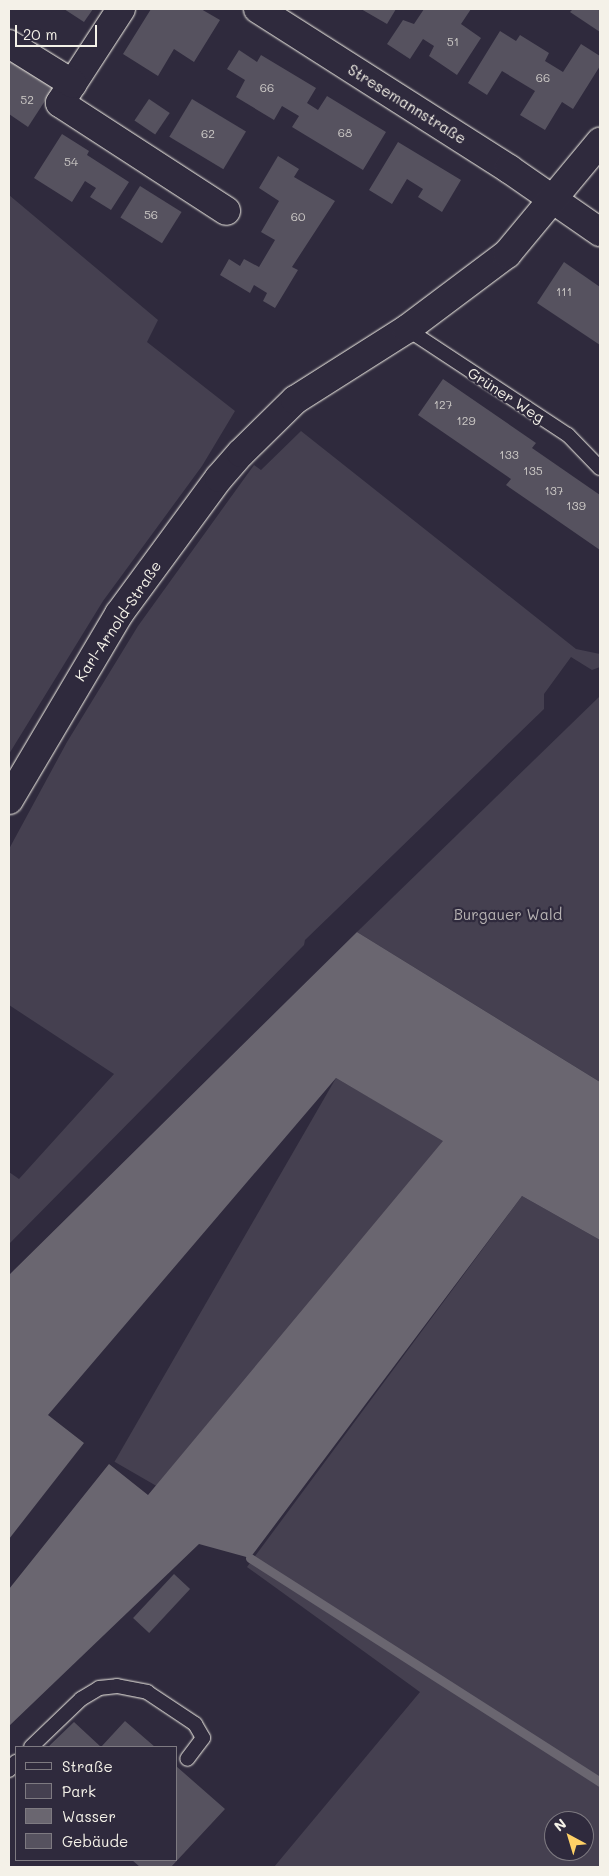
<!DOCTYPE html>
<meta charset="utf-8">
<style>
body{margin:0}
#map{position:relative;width:609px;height:1876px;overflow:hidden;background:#2f2a3d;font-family:Mali,sans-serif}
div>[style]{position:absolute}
.green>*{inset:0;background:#454050;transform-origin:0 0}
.water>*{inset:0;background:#6a6670}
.stream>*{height:9px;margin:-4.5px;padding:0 4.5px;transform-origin:4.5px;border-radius:4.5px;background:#6a6670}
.building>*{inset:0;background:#56525f;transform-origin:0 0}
.roads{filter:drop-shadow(0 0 1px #f4f1e8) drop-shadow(0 0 1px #f4f1e8)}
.service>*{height:14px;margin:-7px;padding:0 7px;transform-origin:7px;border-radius:7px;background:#2f2a3d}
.minor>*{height:28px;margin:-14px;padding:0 14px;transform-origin:14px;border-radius:14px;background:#2f2a3d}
span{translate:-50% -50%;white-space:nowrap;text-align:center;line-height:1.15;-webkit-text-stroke:4.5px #2f2a3d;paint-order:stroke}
.number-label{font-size:12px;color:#ccc9c6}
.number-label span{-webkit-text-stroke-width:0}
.street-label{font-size:15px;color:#f4f1e8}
.park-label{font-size:15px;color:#b7b3b3}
.frame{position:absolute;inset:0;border:10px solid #f4f1e8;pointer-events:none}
.legend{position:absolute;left:15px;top:1746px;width:162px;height:115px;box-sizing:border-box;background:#2f2a3d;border:1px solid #7e7a81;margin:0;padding:6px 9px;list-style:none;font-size:15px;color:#f4f1e8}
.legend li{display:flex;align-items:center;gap:10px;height:25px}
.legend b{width:25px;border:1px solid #7e7a81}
.north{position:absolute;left:544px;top:1811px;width:50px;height:50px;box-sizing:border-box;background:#2f2a3d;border:1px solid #7e7a81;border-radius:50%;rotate:321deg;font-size:14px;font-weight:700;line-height:20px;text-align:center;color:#f4f1e8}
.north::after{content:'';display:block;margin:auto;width:18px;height:22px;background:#ffd166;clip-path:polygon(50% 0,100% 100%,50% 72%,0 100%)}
.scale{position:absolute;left:15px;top:25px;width:82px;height:22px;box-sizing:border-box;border:2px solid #f4f1e8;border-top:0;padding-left:6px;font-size:15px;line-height:18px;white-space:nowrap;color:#f4f1e8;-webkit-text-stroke:4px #2f2a3d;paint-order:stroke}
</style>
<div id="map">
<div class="green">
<div style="clip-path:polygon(9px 195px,158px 320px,147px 342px,235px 411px,202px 466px,103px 601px,9px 754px)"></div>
<div style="clip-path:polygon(301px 431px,576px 649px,600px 654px,600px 667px,592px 670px,571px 657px,544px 694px,544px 709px,305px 940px,304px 945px,9px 1244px,9px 1172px,19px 1179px,114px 1074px,9px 1005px,9px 849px,67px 742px,138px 626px,254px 465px,261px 470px)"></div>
<div style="clip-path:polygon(600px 696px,600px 1082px,357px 932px)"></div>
<div style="left:336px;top:1078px;width:125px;height:443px;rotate:30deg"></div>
<div style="clip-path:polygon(evenodd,522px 1196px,600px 1240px,600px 1867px,274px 1867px,420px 1692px,247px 1567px,522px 1196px,554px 1821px,584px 1821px,584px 1851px,554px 1851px,554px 1821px)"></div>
</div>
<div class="water">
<div style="clip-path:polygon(357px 932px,600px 1082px,600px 1240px,522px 1196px,250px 1558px,199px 1544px,9px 1726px,9px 1589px,109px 1464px,148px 1495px,443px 1141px,336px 1078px,48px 1415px,84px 1443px,9px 1539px,9px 1275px)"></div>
</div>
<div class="stream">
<div style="left:250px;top:1558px;width:416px;rotate:32.6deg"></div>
</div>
<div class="building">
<div style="clip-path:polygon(64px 9px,93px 9px,84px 22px)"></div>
<div style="clip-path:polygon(151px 9px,201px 9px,220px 20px,194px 62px,174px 49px,158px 76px,123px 54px)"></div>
<div style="clip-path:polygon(361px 9px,396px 9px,387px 24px)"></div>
<div style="clip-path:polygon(424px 9px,471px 9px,461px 24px,481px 38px,457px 75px,429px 56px,434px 46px,423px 39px,410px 59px,387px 44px,403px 20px,414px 24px)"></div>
<div style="clip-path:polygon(573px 9px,600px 9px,600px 32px,570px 12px)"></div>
<div style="clip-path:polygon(500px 31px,516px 41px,520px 35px,549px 53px,545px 61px,563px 72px,581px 44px,600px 56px,600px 66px,573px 109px,562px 102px,545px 130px,520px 115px,535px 91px,502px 71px,487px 95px,468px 83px)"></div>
<div style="clip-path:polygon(239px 50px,257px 62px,261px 55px,316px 88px,307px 103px,318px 110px,327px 96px,386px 132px,363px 170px,292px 127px,299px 116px,282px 106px,274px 120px,236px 97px,245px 80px,227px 69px)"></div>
<div style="clip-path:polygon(9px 58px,54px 87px,28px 127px,9px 114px)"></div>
<div style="left:149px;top:99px;width:25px;height:26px;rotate:34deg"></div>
<div style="left:192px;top:99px;width:63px;height:44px;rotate:31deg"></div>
<div style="clip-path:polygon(62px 134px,89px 151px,87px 155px,129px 182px,111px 210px,90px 197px,96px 188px,85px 181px,72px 202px,34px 178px)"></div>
<div style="clip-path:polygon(398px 142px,461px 180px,442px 212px,418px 197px,423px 189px,407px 179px,392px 204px,369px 190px)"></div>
<div style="clip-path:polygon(278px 156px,299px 169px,294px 177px,335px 201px,292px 267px,298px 270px,275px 308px,263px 301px,267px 293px,254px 285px,250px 293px,220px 275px,229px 259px,240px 266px,244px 259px,259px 267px,275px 240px,261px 232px,279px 201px,259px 188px)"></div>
<div style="left:140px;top:186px;width:49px;height:37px;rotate:32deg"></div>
<div style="clip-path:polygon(564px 262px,600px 287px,600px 345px,537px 303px)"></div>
<div style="clip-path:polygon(443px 379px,536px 443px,532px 448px,600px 495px,600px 550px,506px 485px,511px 479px,418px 415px)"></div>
<div style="left:174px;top:1574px;width:22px;height:60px;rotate:43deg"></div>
<div style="clip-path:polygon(125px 1721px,155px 1747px,48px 1747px,74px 1722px,101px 1747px)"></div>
<div style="clip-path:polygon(176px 1766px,225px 1809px,171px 1867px,140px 1867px,132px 1860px,176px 1860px)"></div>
</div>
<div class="roads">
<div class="service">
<div style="left:407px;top:329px;width:193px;rotate:33.4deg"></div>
<div style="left:568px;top:435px;width:46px;rotate:45.9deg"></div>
<div style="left:31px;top:1747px;width:69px;rotate:-43.8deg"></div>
<div style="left:81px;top:1699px;width:21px;rotate:-31deg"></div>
<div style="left:99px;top:1688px;width:18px;rotate:-6deg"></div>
<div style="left:117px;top:1686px;width:31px;rotate:11deg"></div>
<div style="left:147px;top:1692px;width:58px;rotate:33.7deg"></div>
<div style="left:195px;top:1724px;width:16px;rotate:60deg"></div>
<div style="left:203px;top:1738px;width:26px;rotate:127deg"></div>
<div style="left:9px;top:1770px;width:11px;rotate:-49deg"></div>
</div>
<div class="minor">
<div style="left:121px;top:9px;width:112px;rotate:123deg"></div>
<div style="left:60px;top:103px;width:198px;rotate:33deg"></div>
<div style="left:258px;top:9px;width:298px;rotate:32.5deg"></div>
<div style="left:509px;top:169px;width:111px;rotate:34.7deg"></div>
<div style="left:9px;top:44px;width:75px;rotate:32deg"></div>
<div style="left:9px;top:800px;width:216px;rotate:-59.4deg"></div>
<div style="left:119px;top:614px;width:169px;rotate:-53.7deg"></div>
<div style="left:219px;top:478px;width:33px;rotate:-49deg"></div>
<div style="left:241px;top:453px;width:76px;rotate:-44.5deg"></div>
<div style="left:295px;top:400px;width:133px;rotate:-32.4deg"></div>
<div style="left:407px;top:329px;width:125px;rotate:-36.9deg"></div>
<div style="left:507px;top:254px;width:146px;rotate:-50.3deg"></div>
</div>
</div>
<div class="number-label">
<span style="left:453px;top:42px">51</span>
<span style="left:543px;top:78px">66</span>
<span style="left:267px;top:88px">66</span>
<span style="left:27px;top:100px">52</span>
<span style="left:345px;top:133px">68</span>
<span style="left:208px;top:134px">62</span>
<span style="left:71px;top:162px">54</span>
<span style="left:151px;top:215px">56</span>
<span style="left:298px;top:217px">60</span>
<span style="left:564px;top:292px">111</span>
<span style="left:443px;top:405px">127</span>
<span style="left:466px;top:421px">129</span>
<span style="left:509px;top:455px">133</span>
<span style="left:533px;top:471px">135</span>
<span style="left:554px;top:491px">137</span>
<span style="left:576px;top:506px">139</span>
</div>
<div class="street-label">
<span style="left:407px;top:104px;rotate:32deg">Stresemannstraße</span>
<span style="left:506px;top:395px;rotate:33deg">Grüner Weg</span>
<span style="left:118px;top:621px;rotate:-56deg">Karl-Arnold-Straße</span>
</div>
<div class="park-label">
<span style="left:508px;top:915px">Burgauer Wald</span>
</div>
<div class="frame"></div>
<ul class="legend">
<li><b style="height:6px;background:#2f2a3d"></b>Straße</li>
<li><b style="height:14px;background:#454050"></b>Park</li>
<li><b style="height:14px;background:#6a6670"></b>Wasser</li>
<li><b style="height:14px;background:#56525f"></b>Gebäude</li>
</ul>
<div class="north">N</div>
<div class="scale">20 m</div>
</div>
